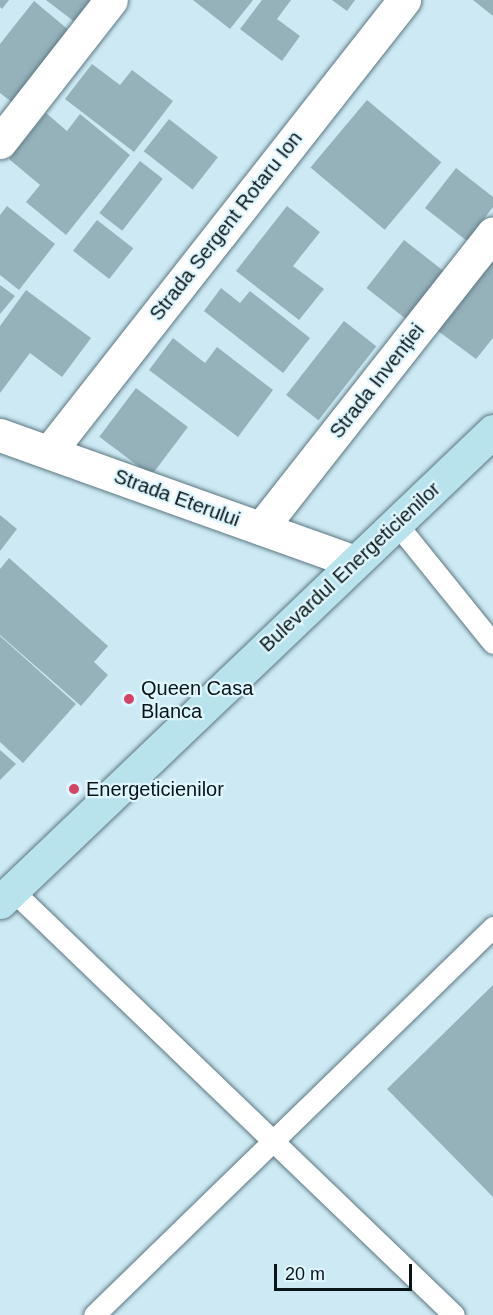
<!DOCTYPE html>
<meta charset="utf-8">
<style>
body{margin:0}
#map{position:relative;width:493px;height:1315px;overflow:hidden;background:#cdeaf4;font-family:Helvetica,sans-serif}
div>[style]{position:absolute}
.building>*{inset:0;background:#95b1ba;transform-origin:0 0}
.roads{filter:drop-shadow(0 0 2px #5d7780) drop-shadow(0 0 2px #5d7780)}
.lane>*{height:21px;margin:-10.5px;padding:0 10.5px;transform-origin:10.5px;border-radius:10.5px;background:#fff}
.street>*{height:33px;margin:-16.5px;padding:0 16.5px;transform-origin:16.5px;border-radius:16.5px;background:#fff}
.secondary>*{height:33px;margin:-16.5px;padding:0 16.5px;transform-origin:16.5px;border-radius:16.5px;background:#b8e2ec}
.dots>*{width:16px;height:16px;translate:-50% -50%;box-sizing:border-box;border:3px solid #dff6fe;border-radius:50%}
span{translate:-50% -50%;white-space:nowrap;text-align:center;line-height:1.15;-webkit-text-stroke:4.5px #dff6fe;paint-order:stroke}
.street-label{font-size:20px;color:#091417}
.poi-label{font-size:20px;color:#091417}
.left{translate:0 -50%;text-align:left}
.scale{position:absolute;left:274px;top:1264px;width:138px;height:27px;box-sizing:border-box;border:3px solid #091417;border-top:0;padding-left:8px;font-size:18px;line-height:21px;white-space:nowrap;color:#091417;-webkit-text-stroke:4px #dff6fe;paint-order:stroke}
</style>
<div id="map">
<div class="building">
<div style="clip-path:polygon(0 0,9px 0,2px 9px,0 7px)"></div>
<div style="clip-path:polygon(46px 0,93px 0,76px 23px)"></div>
<div style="clip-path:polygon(193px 0,253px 0,230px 29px)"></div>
<div style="clip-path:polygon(262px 0,291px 0,277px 19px,300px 36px,282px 61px,240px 29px)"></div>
<div style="clip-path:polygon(332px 0,355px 0,347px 11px)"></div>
<div style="clip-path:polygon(473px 0,493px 0,493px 16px)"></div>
<div style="clip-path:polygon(34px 1px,71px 32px,13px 103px,0 93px,0 44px)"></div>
<div style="clip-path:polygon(92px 64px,120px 85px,132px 70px,173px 101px,134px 152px,65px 99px)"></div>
<div style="left:367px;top:100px;width:97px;height:88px;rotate:40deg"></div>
<div style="clip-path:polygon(46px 113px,67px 131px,80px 114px,130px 155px,66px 235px,26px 202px,40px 185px,9px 159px)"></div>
<div style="left:169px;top:119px;width:62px;height:41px;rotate:38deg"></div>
<div style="left:140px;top:161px;width:29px;height:66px;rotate:38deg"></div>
<div style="clip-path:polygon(456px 168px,493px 197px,493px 207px,467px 241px,425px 208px)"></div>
<div style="clip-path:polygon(7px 206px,55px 244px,19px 290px,0 275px,0 215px)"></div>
<div style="clip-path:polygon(287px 206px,320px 232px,293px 266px,324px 289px,299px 320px,236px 271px)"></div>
<div style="left:97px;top:220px;width:46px;height:39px;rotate:38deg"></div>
<div style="left:404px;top:240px;width:51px;height:61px;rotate:38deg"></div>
<div style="clip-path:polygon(493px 262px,493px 338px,476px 359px,438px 331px)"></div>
<div style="clip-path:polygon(0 285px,15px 296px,0 314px)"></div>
<div style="clip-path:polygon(221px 288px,240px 303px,250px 291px,310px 338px,283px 373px,204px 311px)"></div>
<div style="clip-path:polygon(26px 290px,91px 338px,62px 377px,30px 353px,0 393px,0 326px)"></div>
<div style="left:344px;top:321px;width:41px;height:94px;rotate:38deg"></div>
<div style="clip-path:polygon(173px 338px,205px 363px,217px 347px,273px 390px,238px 437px,149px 370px)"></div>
<div style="left:136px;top:388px;width:65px;height:61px;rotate:37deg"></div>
<div style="clip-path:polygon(0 515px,17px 529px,0 551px)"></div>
<div style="clip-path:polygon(9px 558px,108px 646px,94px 662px,108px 675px,81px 706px,0 635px,0 569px)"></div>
<div style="clip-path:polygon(0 636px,76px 704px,23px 763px,0 742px)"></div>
<div style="clip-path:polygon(0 750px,16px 764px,0 780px)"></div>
<div style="clip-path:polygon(493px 985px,493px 1197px,387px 1089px)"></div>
</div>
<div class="roads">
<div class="lane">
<div style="left:396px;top:523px;width:154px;rotate:51.1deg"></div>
<div style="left:12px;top:890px;width:613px;rotate:43.88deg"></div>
<div style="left:94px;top:1315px;width:557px;rotate:-44.2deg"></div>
</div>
<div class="street">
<div style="left:0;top:142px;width:180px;rotate:-52deg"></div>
<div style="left:0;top:435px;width:377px;rotate:19.7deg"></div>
<div style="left:49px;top:452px;width:575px;rotate:-51.85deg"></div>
<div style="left:261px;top:528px;width:375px;rotate:-51.8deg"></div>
</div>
<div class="secondary">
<div style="left:0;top:902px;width:682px;rotate:-43.69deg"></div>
</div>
</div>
<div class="dots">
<div style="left:129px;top:699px;background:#d44467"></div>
<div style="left:74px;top:789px;background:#d44467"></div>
</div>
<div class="street-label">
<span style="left:226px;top:226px;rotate:-52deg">Strada Sergent Rotaru Ion</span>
<span style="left:377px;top:381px;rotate:-52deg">Strada Invenției</span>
<span style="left:177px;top:498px;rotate:20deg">Strada Eterului</span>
<span style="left:350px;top:567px;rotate:-43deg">Bulevardul Energeticienilor</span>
</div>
<div class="poi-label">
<span class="left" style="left:141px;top:700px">Queen Casa<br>Blanca</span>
<span class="left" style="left:86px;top:789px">Energeticienilor</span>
</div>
<div class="scale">20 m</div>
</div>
